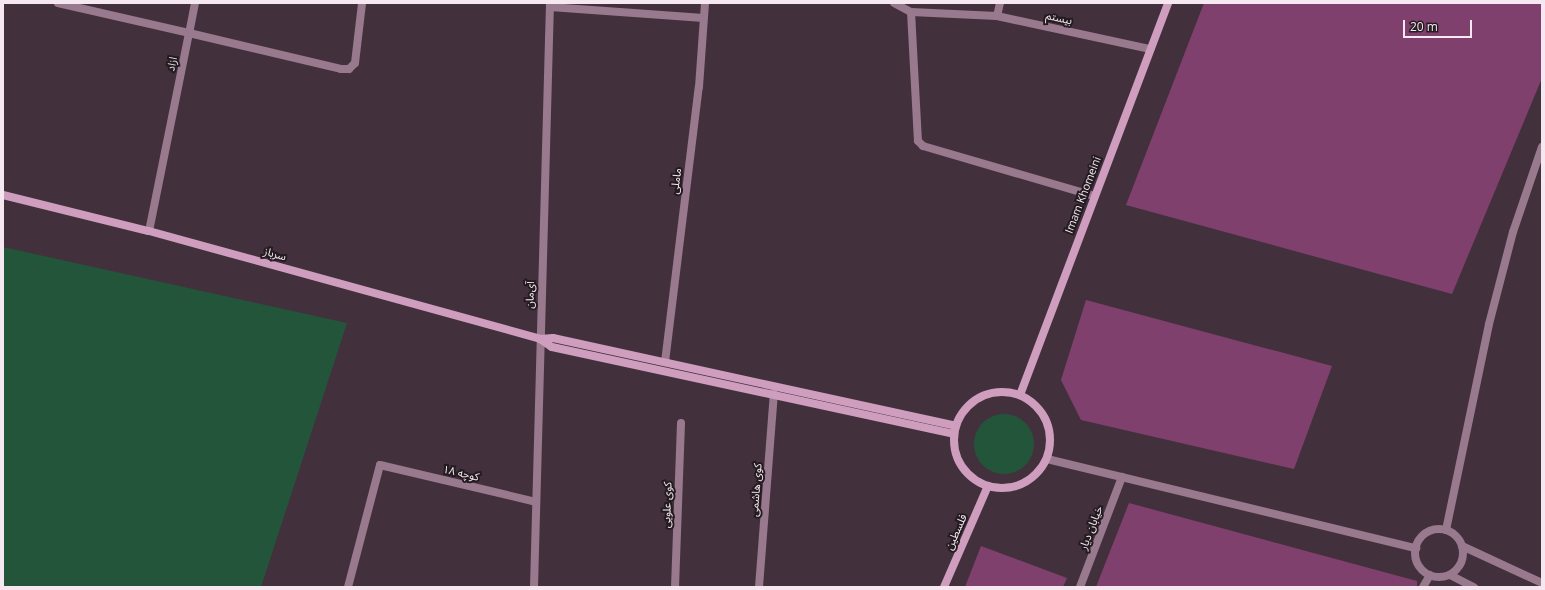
<!DOCTYPE html>
<meta charset="utf-8">
<style>
body{margin:0}
#map{position:relative;width:1545px;height:590px;overflow:hidden;background:#43303d;font-family:"Open Sans","Noto Sans Arabic",sans-serif}
div>[style]{position:absolute}
.green>*{inset:0;background:#23553b}
.round{border-radius:50%}
.building>*{inset:0;background:#80406d}
.minor>*{height:8px;margin:-4px;padding:0 4px;transform-origin:4px;border-radius:4px;background:#98798d}
.tertiary>*{height:8px;margin:-4px;padding:0 4px;transform-origin:4px;border-radius:4px;background:#98798d}
.tertiary>.ring{margin:-4px;padding:0;box-sizing:content-box;background:none;border:8px solid #98798d;border-radius:50%}
.secondary>*{height:8px;margin:-4px;padding:0 4px;transform-origin:4px;border-radius:4px;background:#cf9ebe}
.secondary>.ring{margin:-4px;padding:0;box-sizing:content-box;background:none;border:8px solid #cf9ebe;border-radius:50%}
span{translate:-50% -50%;white-space:nowrap;text-align:center;line-height:1.15;-webkit-text-stroke:4px #241b21;paint-order:stroke}
.street-label{font-size:11px;color:#f5e8f0}
.frame{position:absolute;inset:0;border:4px solid #f5e8f0;pointer-events:none}
.scale{position:absolute;left:1403px;top:20px;width:69px;height:18px;box-sizing:border-box;border:2px solid #f5e8f0;border-top:0;padding-left:5px;font-size:12px;line-height:14px;white-space:nowrap;color:#f5e8f0;-webkit-text-stroke:3px #241b21;paint-order:stroke}
</style>
<div id="map">
<div class="green">
<div style="clip-path:polygon(3px 247px,347px 323px,261px 587px,3px 587px)"></div>
<div class="round" style="left:974px;top:414px;width:60px;height:60px"></div>
</div>
<div class="building">
<div style="clip-path:polygon(1204px 3px,1542px 3px,1542px 78px,1452px 294px,1126px 205px)"></div>
<div style="clip-path:polygon(1086px 300px,1332px 366px,1294px 469px,1081px 420px,1061px 380px)"></div>
<div style="clip-path:polygon(1129px 503px,1417px 581px,1417px 587px,1096px 587px)"></div>
<div style="clip-path:polygon(981px 546px,1067px 578px,1063px 587px,965px 587px)"></div>
</div>
<div class="minor">
<div style="left:58px;top:3px;width:134px;rotate:12.9deg"></div>
<div style="left:189px;top:33px;width:202px;rotate:101.4deg"></div>
<div style="left:195px;top:3px;width:31px;rotate:101deg"></div>
<div style="left:189px;top:33px;width:156px;rotate:13.3deg"></div>
<div style="left:341px;top:69px;width:8px"></div>
<div style="left:349px;top:69px;width:8px;rotate:-45deg"></div>
<div style="left:355px;top:63px;width:60px;rotate:-83.3deg"></div>
<div style="left:894px;top:3px;width:19px;rotate:28deg"></div>
<div style="left:911px;top:12px;width:86px;rotate:2.7deg"></div>
<div style="left:997px;top:16px;width:157px;rotate:12.2deg"></div>
<div style="left:550px;top:7px;width:154px;rotate:4.1deg"></div>
<div style="left:911px;top:12px;width:129px;rotate:86.9deg"></div>
<div style="left:918px;top:141px;width:7px;rotate:45deg"></div>
<div style="left:923px;top:146px;width:178px;rotate:16.3deg"></div>
<div style="left:997px;top:16px;width:13px;rotate:-77deg"></div>
<div style="left:665px;top:362px;width:277px;rotate:-83deg"></div>
<div style="left:699px;top:87px;width:84px;rotate:-85.9deg"></div>
<div style="left:348px;top:587px;width:126px;rotate:-75.3deg"></div>
<div style="left:380px;top:465px;width:160px;rotate:13.3deg"></div>
<div style="left:675px;top:587px;width:164px;rotate:-87.9deg"></div>
<div style="left:759px;top:587px;width:194px;rotate:-85.6deg"></div>
<div style="left:1080px;top:587px;width:118px;rotate:-69.1deg"></div>
<div style="left:1423px;top:587px;width:14px;rotate:-60deg"></div>
</div>
<div class="tertiary">
<div style="left:1047px;top:459px;width:380px;rotate:13.6deg"></div>
<div class="ring" style="left:1415px;top:529px;width:40px;height:40px"></div>
<div style="left:1446px;top:530px;width:210px;rotate:-78.2deg"></div>
<div style="left:1489px;top:324px;width:95px;rotate:-75.4deg"></div>
<div style="left:1513px;top:232px;width:90px;rotate:-71.2deg"></div>
<div style="left:1462px;top:546px;width:88px;rotate:24.8deg"></div>
<div style="left:1450px;top:575px;width:27px;rotate:27deg"></div>
<div style="left:534px;top:587px;width:584px;rotate:-88.43deg"></div>
</div>
<div class="secondary">
<div style="left:3px;top:195px;width:150px;rotate:13.9deg"></div>
<div style="left:149px;top:231px;width:406px;rotate:15.4deg"></div>
<div style="left:540px;top:339px;width:14px;rotate:34deg"></div>
<div style="left:552px;top:347px;width:411px;rotate:12.2deg"></div>
<div style="left:540px;top:339px;width:13px;rotate:-4deg"></div>
<div style="left:553px;top:338px;width:412px;rotate:12.3deg"></div>
<div class="ring" style="left:954px;top:392px;width:88px;height:88px"></div>
<div style="left:1020px;top:395px;width:419px;rotate:-69.3deg"></div>
<div style="left:944px;top:587px;width:110px;rotate:-66.5deg"></div>
</div>
<div class="street-label">
<span style="left:1059px;top:18px;rotate:12deg">بیستم</span>
<span style="left:172px;top:64px;rotate:-78deg">ازاد</span>
<span style="left:676px;top:181px;rotate:-83deg">ماملی</span>
<span style="left:1083px;top:195px;rotate:-69deg">Imam Khomeini</span>
<span style="left:275px;top:254px;rotate:16deg">سرباز</span>
<span style="left:530px;top:295px;rotate:-88deg">آی‌مان</span>
<span style="left:461px;top:473px;rotate:13deg">کوچه ۱۸</span>
<span style="left:756px;top:490px;rotate:-86deg">کوی هاشمی</span>
<span style="left:667px;top:505px;rotate:-88deg">کوی علویی</span>
<span style="left:1091px;top:528px;rotate:-69deg">خیابان دیار</span>
<span style="left:956px;top:532px;rotate:-66deg">فلسطین</span>
</div>
<div class="frame"></div>
<div class="scale">20 m</div>
</div>
